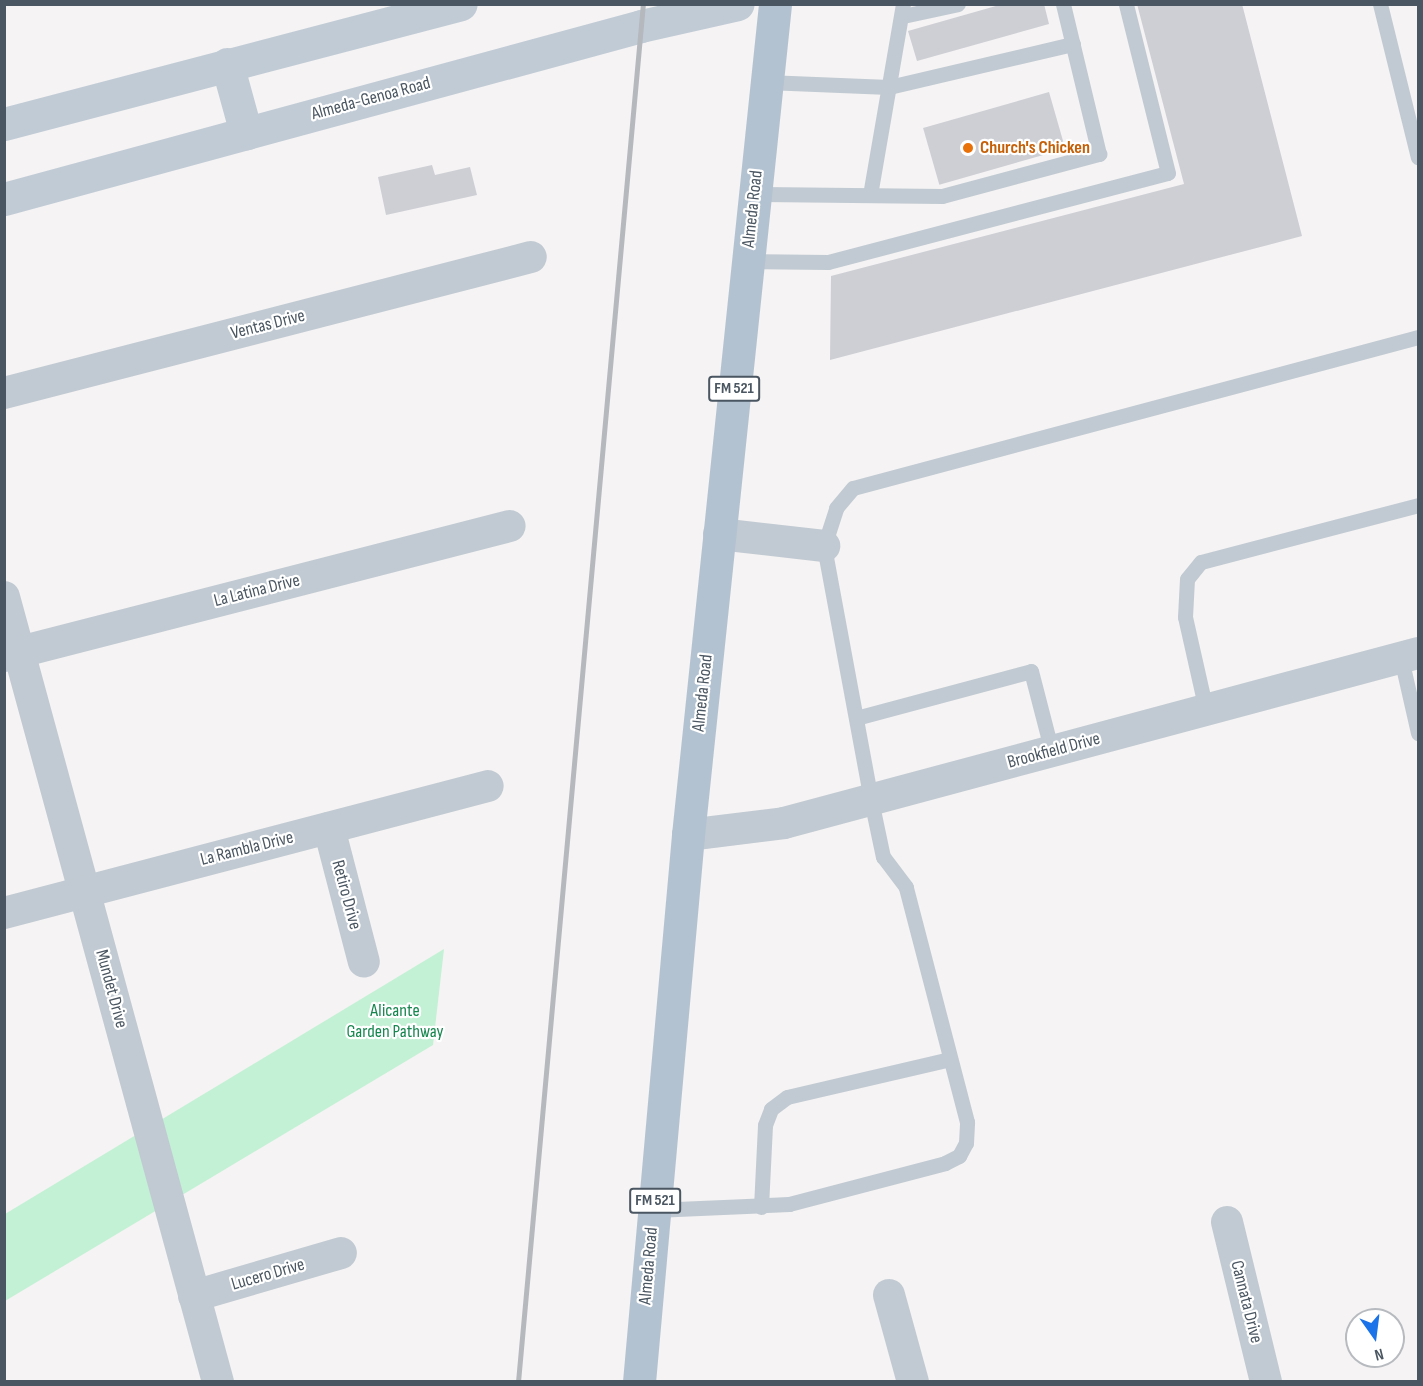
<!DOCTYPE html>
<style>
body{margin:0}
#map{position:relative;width:1423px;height:1386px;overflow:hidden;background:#f5f3f3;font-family:"Sofia Sans Condensed",sans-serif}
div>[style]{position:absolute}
.green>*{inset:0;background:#c3f1d5}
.building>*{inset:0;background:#cdcfd5;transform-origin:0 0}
.service>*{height:15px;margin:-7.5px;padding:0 7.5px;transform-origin:7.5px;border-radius:7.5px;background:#c1cad2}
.minor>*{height:32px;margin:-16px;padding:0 16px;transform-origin:16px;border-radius:16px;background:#c1cad2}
.secondary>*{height:33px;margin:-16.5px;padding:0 16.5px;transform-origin:16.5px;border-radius:16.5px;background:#c1cbd6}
.primary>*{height:33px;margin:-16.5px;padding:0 16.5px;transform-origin:16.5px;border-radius:16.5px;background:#b3c2d1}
.rail>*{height:4.5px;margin:-2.25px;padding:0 2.25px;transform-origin:2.25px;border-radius:2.25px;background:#b5b8bd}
.dots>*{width:16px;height:16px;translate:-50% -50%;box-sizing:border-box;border:3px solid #fff;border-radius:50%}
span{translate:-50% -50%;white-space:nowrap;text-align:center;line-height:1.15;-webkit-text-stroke:4.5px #fff;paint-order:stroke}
.shield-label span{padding:2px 4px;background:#fff;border:2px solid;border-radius:4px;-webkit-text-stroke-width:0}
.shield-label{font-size:16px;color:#4a5661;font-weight:700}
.street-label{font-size:18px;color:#4a5661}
.food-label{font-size:18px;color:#c56008;font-weight:700}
.left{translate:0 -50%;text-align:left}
.park-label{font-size:18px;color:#17864f}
.frame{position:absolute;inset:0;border:6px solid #4a5661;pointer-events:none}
.north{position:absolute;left:1345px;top:1308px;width:60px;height:60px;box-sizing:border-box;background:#fff;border:2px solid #b7bbc0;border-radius:50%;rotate:166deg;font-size:16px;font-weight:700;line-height:24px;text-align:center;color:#4a5661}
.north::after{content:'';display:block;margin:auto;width:21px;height:27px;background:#1a73e8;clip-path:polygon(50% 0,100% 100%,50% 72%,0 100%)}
</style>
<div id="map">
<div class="green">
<div style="clip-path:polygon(444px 949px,433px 1045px,5px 1301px,5px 1214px)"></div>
</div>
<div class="building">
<div style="clip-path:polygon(1003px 4px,1044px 4px,1049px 24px,917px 61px,908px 31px)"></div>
<div style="clip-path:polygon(1137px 4px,1242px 4px,1302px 236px,830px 360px,831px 276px,1184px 184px)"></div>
<div style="left:1049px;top:92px;width:59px;height:131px;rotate:74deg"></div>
<div style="clip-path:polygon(432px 165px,435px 175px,470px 167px,477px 195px,386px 215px,378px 177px)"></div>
</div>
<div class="service">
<div style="left:1380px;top:4px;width:158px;rotate:76.1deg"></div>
<div style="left:903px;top:16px;width:56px;rotate:-12.3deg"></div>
<div style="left:766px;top:82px;width:123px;rotate:2.3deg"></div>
<div style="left:889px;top:87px;width:189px;rotate:-13.2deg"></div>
<div style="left:754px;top:194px;width:188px;rotate:0.6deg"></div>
<div style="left:942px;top:196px;width:163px;rotate:-15deg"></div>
<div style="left:1099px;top:154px;width:154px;rotate:-103.5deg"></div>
<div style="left:870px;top:195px;width:194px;rotate:-80.2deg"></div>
<div style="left:747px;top:261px;width:81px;rotate:0.7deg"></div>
<div style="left:828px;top:262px;width:351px;rotate:-14.7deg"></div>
<div style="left:1168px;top:173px;width:174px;rotate:-104deg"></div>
<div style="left:1401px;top:658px;width:77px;rotate:77.2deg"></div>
<div style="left:1206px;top:710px;width:95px;rotate:-102.7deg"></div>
<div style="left:1185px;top:617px;width:38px;rotate:-87deg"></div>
<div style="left:1187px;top:579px;width:22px;rotate:-51deg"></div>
<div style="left:1201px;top:562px;width:224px;rotate:-14.7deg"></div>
<div style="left:856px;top:718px;width:181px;rotate:-15deg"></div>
<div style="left:1031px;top:671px;width:84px;rotate:75.5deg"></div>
<div style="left:761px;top:1207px;width:82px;rotate:-87.2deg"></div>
<div style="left:765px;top:1125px;width:17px;rotate:-69deg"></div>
<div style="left:771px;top:1109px;width:20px;rotate:-37deg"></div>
<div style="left:787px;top:1097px;width:167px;rotate:-13.1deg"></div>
<div style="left:654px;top:1210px;width:135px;rotate:-2.5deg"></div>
<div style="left:789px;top:1204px;width:161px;rotate:-14.7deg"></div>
<div style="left:945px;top:1163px;width:16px;rotate:-27deg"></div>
<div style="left:959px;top:1156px;width:15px;rotate:-62deg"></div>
<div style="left:966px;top:1143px;width:21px;rotate:-87deg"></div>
<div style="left:967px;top:1122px;width:243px;rotate:-104.6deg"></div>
<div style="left:906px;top:887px;width:38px;rotate:-127deg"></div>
<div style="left:883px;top:857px;width:58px;rotate:-101.9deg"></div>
<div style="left:871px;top:800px;width:258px;rotate:-100.5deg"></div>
<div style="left:824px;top:546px;width:40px;rotate:-72deg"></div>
<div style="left:836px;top:508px;width:26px;rotate:-50deg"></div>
<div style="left:853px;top:488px;width:585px;rotate:-14.96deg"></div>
</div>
<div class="minor">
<div style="left:4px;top:393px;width:544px;rotate:-14.47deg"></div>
<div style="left:719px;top:534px;width:106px;rotate:6.5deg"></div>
<div style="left:4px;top:597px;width:814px;rotate:74.75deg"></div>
<div style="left:4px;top:656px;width:522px;rotate:-14.41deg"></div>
<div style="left:329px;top:828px;width:138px;rotate:75.4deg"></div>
<div style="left:688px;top:835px;width:97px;rotate:-7.1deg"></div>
<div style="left:784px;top:823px;width:656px;rotate:-15.01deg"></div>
<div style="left:4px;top:913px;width:500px;rotate:-14.7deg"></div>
<div style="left:1227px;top:1222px;width:165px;rotate:76.3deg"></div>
<div style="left:889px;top:1295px;width:90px;rotate:74.6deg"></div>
<div style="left:194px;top:1296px;width:153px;rotate:-16.3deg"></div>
</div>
<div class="secondary">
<div style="left:227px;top:64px;width:72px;rotate:74.6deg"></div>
<div style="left:4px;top:124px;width:472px;rotate:-14.7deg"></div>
<div style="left:4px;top:199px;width:660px;rotate:-15.19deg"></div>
<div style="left:641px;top:26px;width:99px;rotate:-12.8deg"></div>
</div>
<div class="primary">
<div style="left:639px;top:1382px;width:549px;rotate:-84.88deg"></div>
<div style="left:688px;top:835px;width:836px;rotate:-84.02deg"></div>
</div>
<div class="rail">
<div style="left:518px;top:1382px;width:1384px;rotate:-84.82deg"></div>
</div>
<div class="dots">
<div style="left:968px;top:148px;background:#e8710a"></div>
</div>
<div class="shield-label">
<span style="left:734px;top:389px">FM 521</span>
<span style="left:655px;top:1201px">FM 521</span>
</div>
<div class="street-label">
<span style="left:371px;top:99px;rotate:-15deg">Almeda-Genoa Road</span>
<span style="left:753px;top:209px;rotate:-84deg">Almeda Road</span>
<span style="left:268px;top:325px;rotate:-14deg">Ventas Drive</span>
<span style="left:257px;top:591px;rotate:-14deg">La Latina Drive</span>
<span style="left:703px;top:693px;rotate:-84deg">Almeda Road</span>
<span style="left:1054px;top:751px;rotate:-15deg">Brookfield Drive</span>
<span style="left:247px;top:849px;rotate:-14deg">La Rambla Drive</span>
<span style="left:346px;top:895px;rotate:75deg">Retiro Drive</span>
<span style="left:111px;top:989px;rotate:75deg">Mundet Drive</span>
<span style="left:649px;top:1266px;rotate:-85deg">Almeda Road</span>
<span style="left:268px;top:1275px;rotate:-16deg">Lucero Drive</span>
<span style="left:1246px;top:1302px;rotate:76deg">Cannata Drive</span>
</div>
<div class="food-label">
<span class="left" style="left:980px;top:148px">Church's Chicken</span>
</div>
<div class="park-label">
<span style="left:395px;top:1022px">Alicante<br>Garden Pathway</span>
</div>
<div class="frame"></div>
<div class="north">N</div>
</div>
